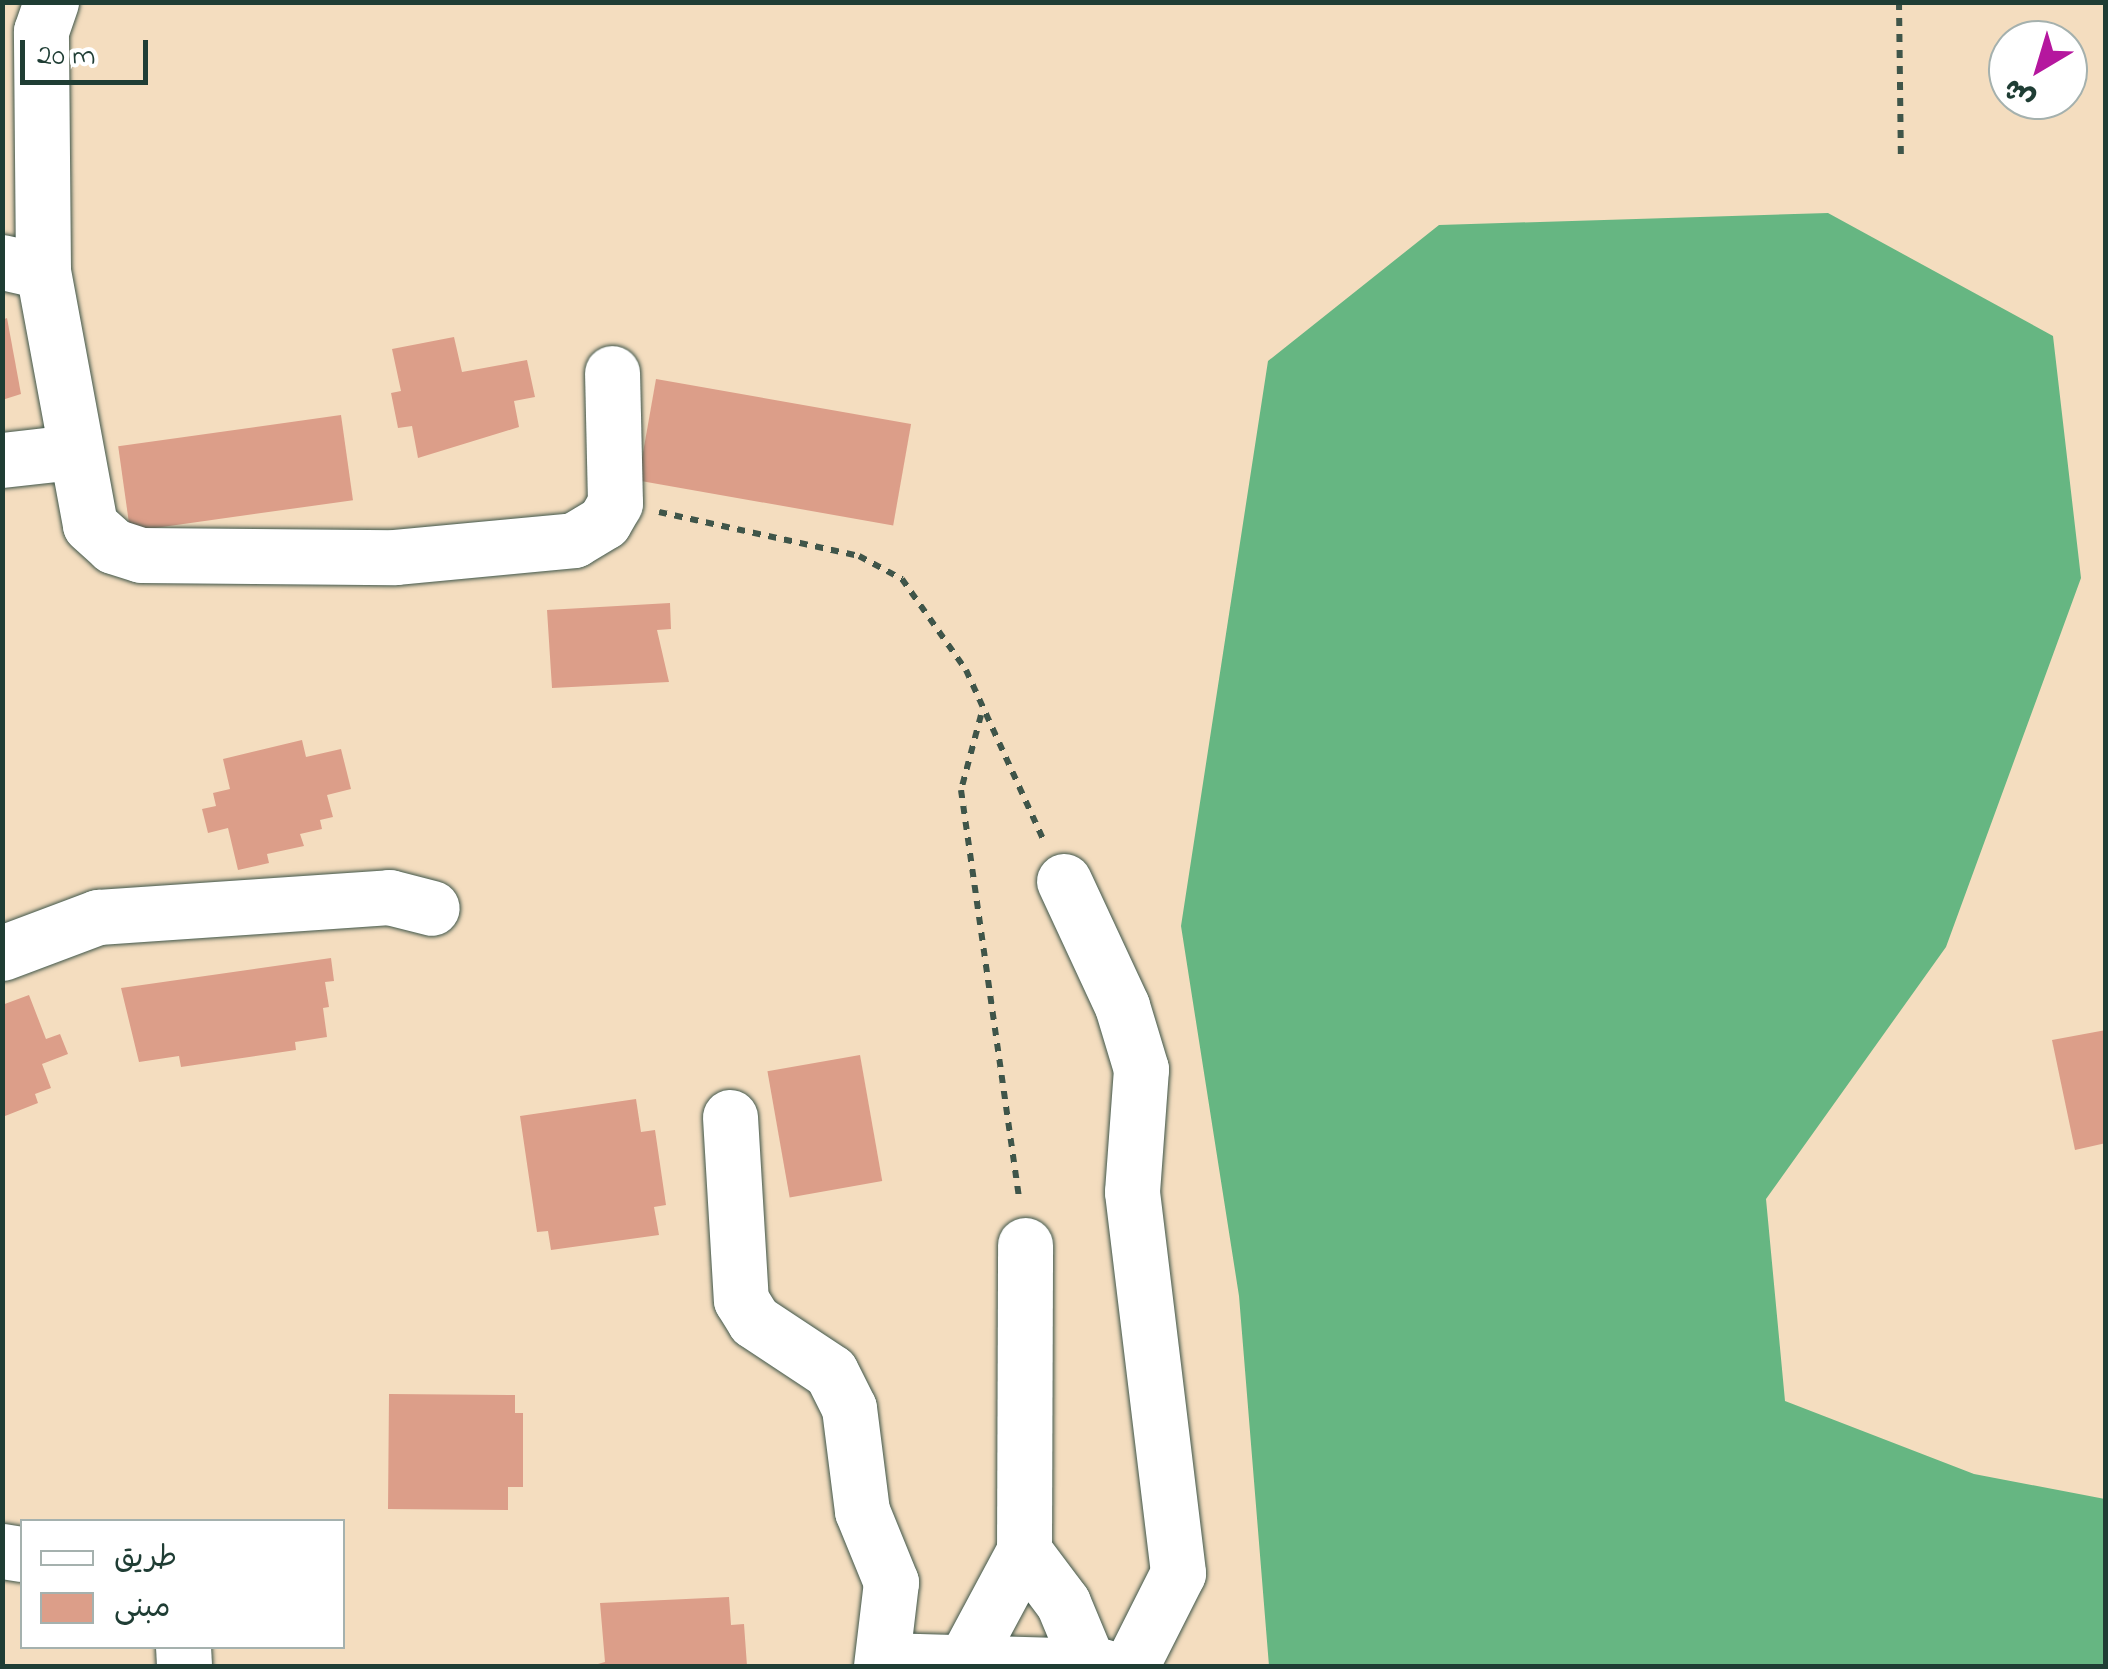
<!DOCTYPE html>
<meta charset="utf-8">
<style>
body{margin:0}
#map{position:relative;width:2108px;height:1669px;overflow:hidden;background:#f4ddbf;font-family:"Indie Flower","Playpen Sans Arabic",sans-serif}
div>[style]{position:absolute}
.forest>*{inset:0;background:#66b682}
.building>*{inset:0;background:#dc9e89;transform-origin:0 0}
.path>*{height:6px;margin-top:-3px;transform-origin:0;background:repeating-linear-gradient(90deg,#3f5549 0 8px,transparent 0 16px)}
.roads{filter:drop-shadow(0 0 2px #3f5549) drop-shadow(0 0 2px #3f5549)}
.minor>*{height:55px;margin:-27.5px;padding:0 27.5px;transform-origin:27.5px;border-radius:27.5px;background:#fff}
span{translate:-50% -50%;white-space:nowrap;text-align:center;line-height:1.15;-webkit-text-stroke:9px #fff;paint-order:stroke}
.frame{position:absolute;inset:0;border:5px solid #1f3d34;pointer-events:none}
.legend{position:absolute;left:20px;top:1519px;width:325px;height:130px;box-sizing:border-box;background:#fff;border:2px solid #a5b1ae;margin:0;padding:12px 18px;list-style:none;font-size:30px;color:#1f3d34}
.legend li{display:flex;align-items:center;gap:20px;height:50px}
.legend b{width:50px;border:2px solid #a5b1ae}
.north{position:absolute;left:1988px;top:20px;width:100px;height:100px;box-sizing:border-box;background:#fff;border:2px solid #a5b1ae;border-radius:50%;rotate:218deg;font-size:28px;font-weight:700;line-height:40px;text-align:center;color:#1f3d34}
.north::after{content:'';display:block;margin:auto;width:35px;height:45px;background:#b5179e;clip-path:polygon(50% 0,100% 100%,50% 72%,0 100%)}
.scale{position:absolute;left:20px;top:40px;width:128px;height:45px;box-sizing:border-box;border:5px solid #1f3d34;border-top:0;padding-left:12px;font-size:30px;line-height:35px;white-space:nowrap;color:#1f3d34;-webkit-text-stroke:8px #fff;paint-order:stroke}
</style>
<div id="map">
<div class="forest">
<div style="clip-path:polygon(1828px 213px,2053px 336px,2081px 578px,1946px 947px,1766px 1199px,1785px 1401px,1974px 1474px,2105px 1499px,2105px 1666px,1269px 1666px,1239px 1296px,1181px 926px,1268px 361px,1439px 225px)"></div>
</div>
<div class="building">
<div style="clip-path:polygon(7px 318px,21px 394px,2px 400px,2px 320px)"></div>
<div style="clip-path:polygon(454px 337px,462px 372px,527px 360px,535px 397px,514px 401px,519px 427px,418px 458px,412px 426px,398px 428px,391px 393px,401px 391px,392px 349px)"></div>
<div style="left:656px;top:379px;width:259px;height:103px;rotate:10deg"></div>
<div style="left:341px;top:415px;width:86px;height:225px;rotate:82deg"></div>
<div style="clip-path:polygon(670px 603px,671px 629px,657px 630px,669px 682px,552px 688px,547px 610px)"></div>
<div style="clip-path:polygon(302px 740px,306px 757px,341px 749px,351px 789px,327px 795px,333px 817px,320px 820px,322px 829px,300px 834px,304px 846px,267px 854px,269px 863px,238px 870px,228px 828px,208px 833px,202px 809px,216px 806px,213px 793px,230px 789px,223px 759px)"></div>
<div style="clip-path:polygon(331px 958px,334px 981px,325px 982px,329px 1007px,323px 1008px,327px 1037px,295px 1042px,296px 1050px,181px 1067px,179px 1056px,139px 1062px,121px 988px)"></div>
<div style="clip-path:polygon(29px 995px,46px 1039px,60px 1034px,68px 1054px,42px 1064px,51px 1088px,35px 1094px,38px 1103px,5px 1116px,2px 1005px)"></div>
<div style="clip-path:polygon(2106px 1030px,2106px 1143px,2075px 1150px,2052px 1040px)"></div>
<div style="left:860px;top:1055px;width:128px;height:94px;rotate:80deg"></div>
<div style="clip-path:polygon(636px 1099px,641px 1132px,655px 1130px,666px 1205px,654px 1207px,659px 1235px,551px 1250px,548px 1231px,537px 1232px,520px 1116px)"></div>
<div style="clip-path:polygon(389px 1394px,515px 1395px,515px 1413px,523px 1413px,523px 1487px,508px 1487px,508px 1510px,388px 1509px)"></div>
<div style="clip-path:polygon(729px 1597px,731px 1625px,744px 1624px,747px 1666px,591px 1666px,605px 1662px,600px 1603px)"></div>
</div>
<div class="path">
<div style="left:1899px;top:2px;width:156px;rotate:89.3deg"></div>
<div style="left:659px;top:512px;width:205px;rotate:12.4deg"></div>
<div style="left:859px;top:556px;width:49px;rotate:28.1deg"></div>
<div style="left:902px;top:579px;width:111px;rotate:54.9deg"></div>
<div style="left:966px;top:670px;width:186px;rotate:65.5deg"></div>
<div style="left:981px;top:715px;width:78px;rotate:104.9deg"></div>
<div style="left:961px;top:790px;width:414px;rotate:81.9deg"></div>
</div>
<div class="roads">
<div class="minor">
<div style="left:2px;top:262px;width:42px;rotate:12.4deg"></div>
<div style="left:43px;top:271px;width:258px;rotate:79.5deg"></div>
<div style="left:90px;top:525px;width:31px;rotate:42deg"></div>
<div style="left:113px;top:546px;width:29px;rotate:18deg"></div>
<div style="left:141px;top:555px;width:254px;rotate:0.5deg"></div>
<div style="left:395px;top:557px;width:180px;rotate:-5.4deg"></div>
<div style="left:574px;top:540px;width:35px;rotate:-31deg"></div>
<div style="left:604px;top:522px;width:22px;rotate:-60deg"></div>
<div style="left:615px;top:503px;width:130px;rotate:-91.3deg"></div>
<div style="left:43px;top:271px;width:240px;rotate:-90.5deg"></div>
<div style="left:41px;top:31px;width:31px;rotate:-71deg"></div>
<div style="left:2px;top:460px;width:70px;rotate:-6.5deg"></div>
<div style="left:1064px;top:881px;width:138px;rotate:65.1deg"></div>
<div style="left:1122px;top:1006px;width:66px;rotate:73.2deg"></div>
<div style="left:1141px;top:1069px;width:123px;rotate:94.2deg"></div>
<div style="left:1132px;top:1192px;width:384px;rotate:83.1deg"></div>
<div style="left:1178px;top:1573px;width:104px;rotate:116.8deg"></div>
<div style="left:2px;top:953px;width:103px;rotate:-20.6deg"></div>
<div style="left:98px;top:917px;width:292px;rotate:-3.9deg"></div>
<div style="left:389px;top:897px;width:44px;rotate:14.3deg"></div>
<div style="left:730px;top:1117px;width:183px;rotate:86.6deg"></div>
<div style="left:741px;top:1300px;width:25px;rotate:58deg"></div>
<div style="left:754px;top:1321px;width:92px;rotate:33.5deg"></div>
<div style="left:831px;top:1372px;width:40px;rotate:63.4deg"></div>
<div style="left:849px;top:1408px;width:104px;rotate:82.8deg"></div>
<div style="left:862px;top:1511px;width:77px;rotate:67.8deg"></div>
<div style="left:891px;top:1582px;width:85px;rotate:96.8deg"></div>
<div style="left:2px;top:1551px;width:20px;rotate:9deg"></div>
<div style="left:1024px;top:1551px;width:65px;rotate:53.1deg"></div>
<div style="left:1063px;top:1603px;width:65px;rotate:67.4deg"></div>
<div style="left:183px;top:1646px;width:20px;rotate:87deg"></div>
<div style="left:883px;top:1660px;width:220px;rotate:1.6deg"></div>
<div style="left:965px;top:1661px;width:125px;rotate:-61.8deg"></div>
<div style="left:1024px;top:1551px;width:306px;rotate:-89.8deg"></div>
</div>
</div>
<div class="frame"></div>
<ul class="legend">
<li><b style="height:12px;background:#fff"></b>طريق</li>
<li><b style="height:28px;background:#dc9e89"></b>مبنى</li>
</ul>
<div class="north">ش</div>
<div class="scale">20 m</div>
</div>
